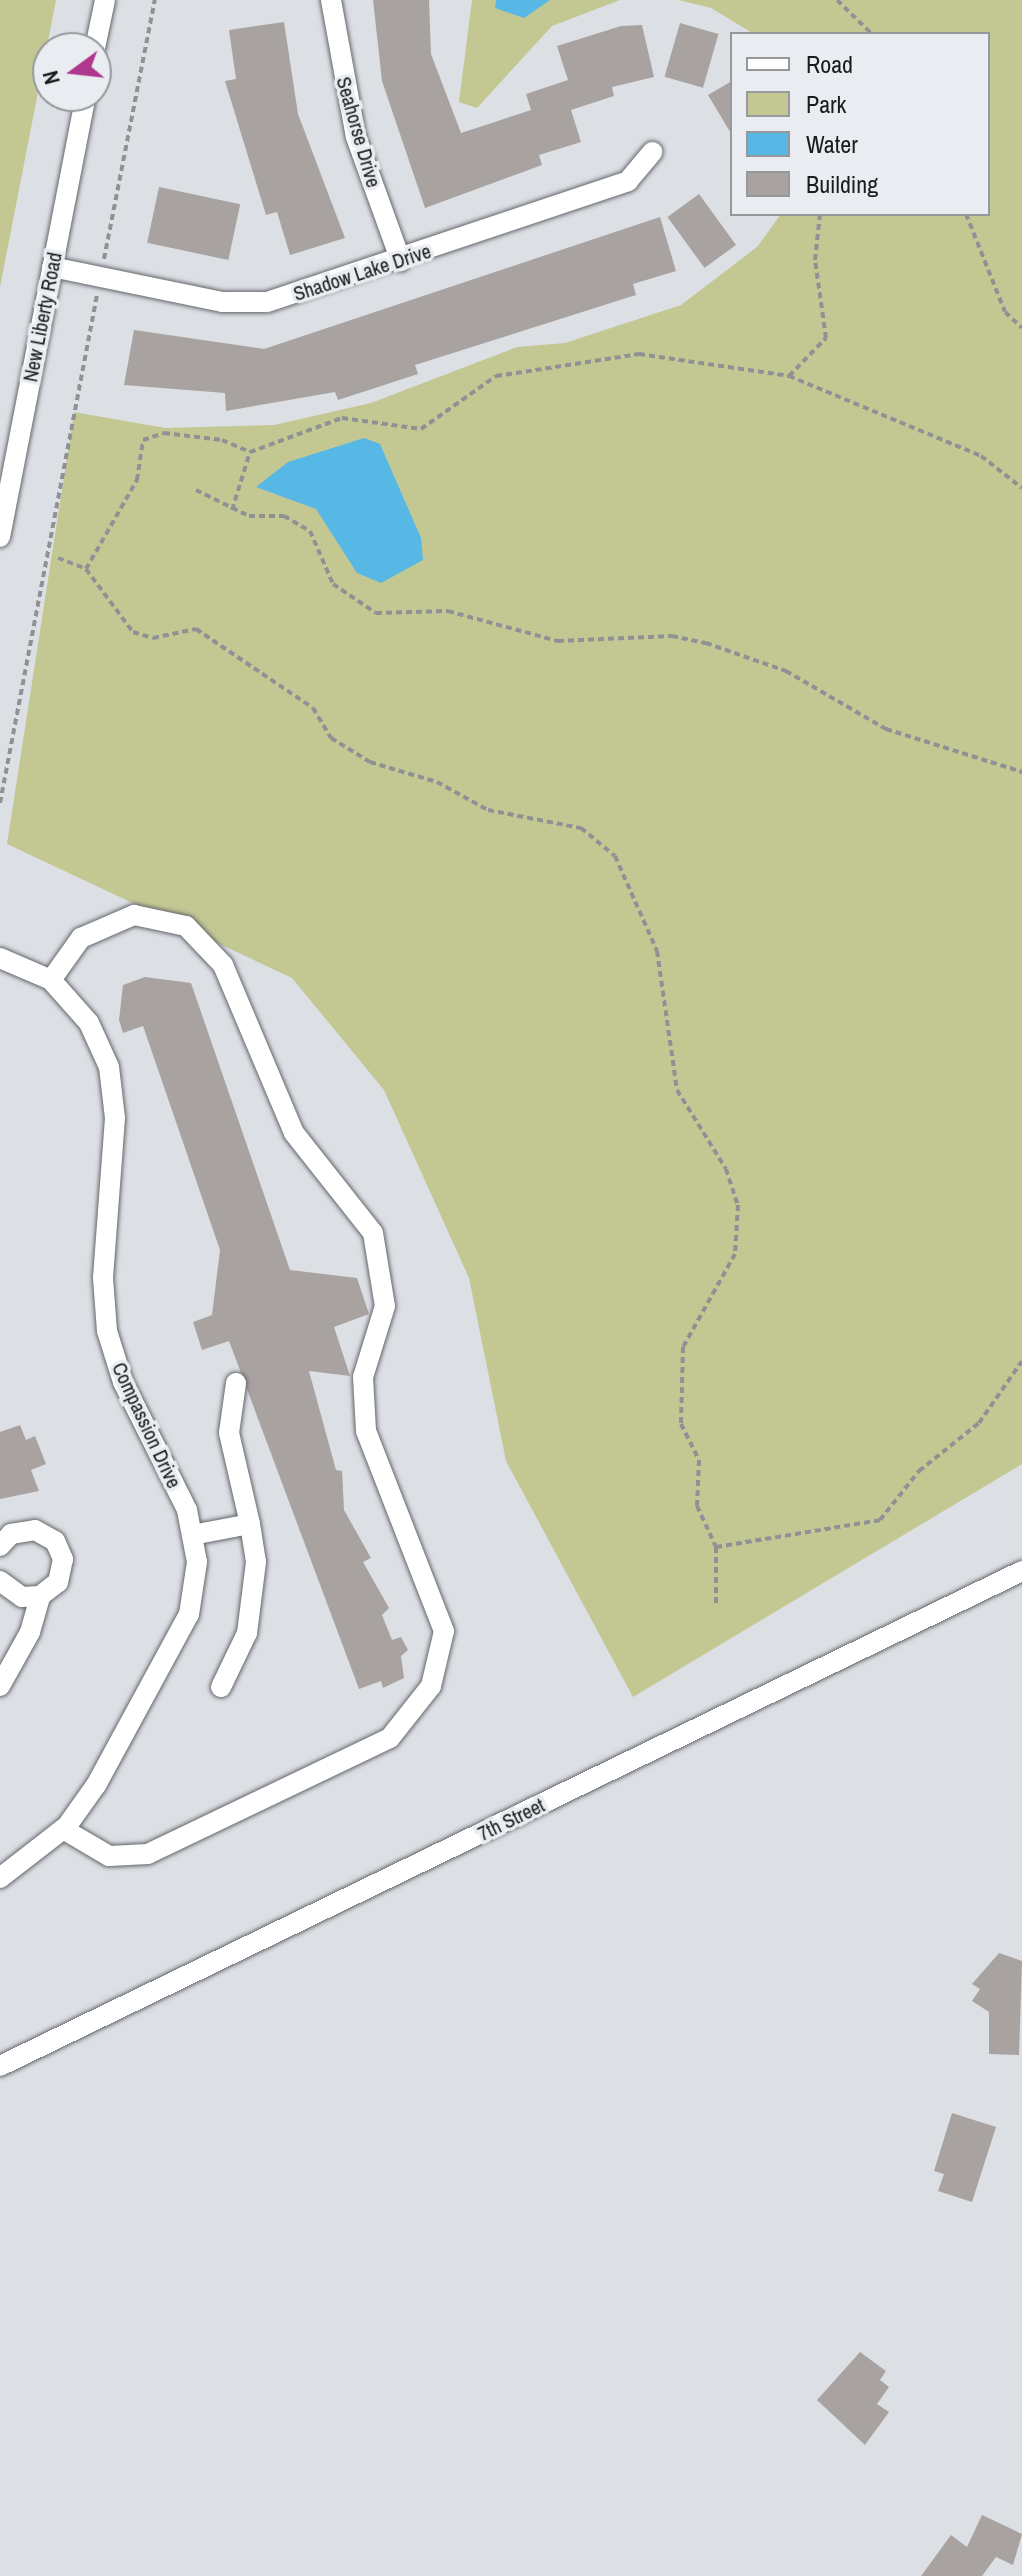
<!DOCTYPE html>
<style>
body{margin:0}
#map{position:relative;width:1022px;height:2576px;overflow:hidden;background:#dcdfe4;font-family:"Archivo Narrow",sans-serif}
div>[style]{position:absolute}
.green>*{inset:0;background:#c3c893}
.water>*{inset:0;background:#57b7e5}
.building>*{inset:0;background:#a8a3a0;transform-origin:0 0}
.path>*{height:4px;margin-top:-2px;transform-origin:0;background:repeating-linear-gradient(90deg,#8f9195 0 6px,transparent 0 10px)}
.roads{filter:drop-shadow(0 0 2px #64676b) drop-shadow(0 0 2px #64676b)}
.minor>*{height:20px;margin:-10px;padding:0 10px;transform-origin:10px;border-radius:10px;background:#fff}
span{translate:-50% -50%;white-space:nowrap;text-align:center;line-height:1.15;-webkit-text-stroke:7px #e9ecf1;paint-order:stroke}
.street-label{font-size:20px;color:#1a1b1c}
.legend{position:absolute;left:730px;top:32px;width:260px;height:184px;box-sizing:border-box;background:#e9ecf1;border:2px solid #96989c;margin:0;padding:10px 14px;list-style:none;font-size:24px;color:#1a1b1c}
.legend li{display:flex;align-items:center;gap:16px;height:40px}
.legend b{width:40px;border:2px solid #96989c}
.north{position:absolute;left:32px;top:32px;width:80px;height:80px;box-sizing:border-box;background:#e9ecf1;border:2px solid #96989c;border-radius:50%;rotate:255deg;font-size:22px;font-weight:700;line-height:32px;text-align:center;color:#1a1b1c}
.north::after{content:'';display:block;margin:auto;width:28px;height:36px;background:#af388f;clip-path:polygon(50% 0,100% 100%,50% 72%,0 100%)}
</style>
<div id="map">
<div class="green">
<div style="clip-path:polygon(0 0,56px 0,0 287px)"></div>
<div style="clip-path:polygon(472px 0,620px 0,552px 26px,477px 108px,459px 102px)"></div>
<div style="clip-path:polygon(678px 0,1022px 0,1022px 1464px,633px 1697px,506px 1461px,469px 1278px,384px 1090px,292px 978px,7px 844px,74px 412px,165px 428px,274px 425px,371px 403px,517px 347px,565px 343px,681px 305px,757px 247px,781px 214px,988px 214px,988px 34px,754px 34px,711px 8px)"></div>
</div>
<div class="water">
<div style="clip-path:polygon(496px 0,550px 0,524px 18px,495px 8px)"></div>
<div style="clip-path:polygon(364px 438px,380px 444px,421px 538px,423px 560px,381px 583px,357px 573px,316px 509px,256px 487px,288px 462px)"></div>
</div>
<div class="building">
<div style="clip-path:polygon(373px 0,429px 0,431px 54px,461px 133px,531px 110px,526px 94px,568px 80px,557px 46px,621px 26px,642px 25px,654px 77px,612px 87px,614px 96px,571px 110px,581px 142px,539px 155px,542px 165px,425px 208px,382px 81px)"></div>
<div style="clip-path:polygon(284px 22px,298px 114px,345px 238px,290px 255px,277px 212px,266px 215px,225px 81px,236px 79px,229px 30px)"></div>
<div style="left:680px;top:23px;width:40px;height:56px;rotate:16deg"></div>
<div style="clip-path:polygon(732px 81px,732px 135px,708px 95px)"></div>
<div style="left:159px;top:187px;width:83px;height:57px;rotate:12deg"></div>
<div style="left:699px;top:194px;width:63px;height:39px;rotate:54deg"></div>
<div style="clip-path:polygon(660px 217px,676px 271px,633px 284px,636px 295px,415px 365px,418px 374px,338px 400px,335px 392px,226px 411px,225px 393px,124px 385px,134px 330px,264px 349px)"></div>
<div style="clip-path:polygon(145px 977px,191px 983px,290px 1270px,357px 1278px,369px 1314px,334px 1327px,350px 1376px,309px 1371px,336px 1470px,342px 1471px,344px 1510px,371px 1558px,363px 1562px,389px 1608px,382px 1615px,392px 1640px,401px 1637px,408px 1650px,401px 1656px,404px 1678px,383px 1688px,381px 1681px,359px 1689px,229px 1341px,202px 1350px,193px 1322px,212px 1315px,220px 1250px,143px 1026px,123px 1033px,119px 1020px,123px 985px)"></div>
<div style="clip-path:polygon(20px 1425px,26px 1440px,35px 1436px,46px 1464px,31px 1470px,39px 1491px,0 1499px,0 1432px)"></div>
<div style="clip-path:polygon(999px 1953px,1022px 1961px,1019px 2055px,989px 2054px,989px 2012px,972px 2001px,980px 1989px,972px 1984px)"></div>
<div style="clip-path:polygon(952px 2113px,996px 2127px,972px 2202px,938px 2191px,944px 2174px,934px 2171px)"></div>
<div style="clip-path:polygon(860px 2352px,886px 2371px,880px 2380px,889px 2387px,877px 2404px,889px 2412px,865px 2445px,817px 2400px)"></div>
<div style="clip-path:polygon(982px 2515px,1022px 2534px,1013px 2565px,996px 2557px,982px 2576px,921px 2576px,951px 2535px,967px 2547px)"></div>
</div>
<div class="path">
<div style="left:837px;top:0;width:49px;rotate:44.2deg"></div>
<div style="left:966px;top:214px;width:105px;rotate:68.3deg"></div>
<div style="left:1005px;top:312px;width:23px;rotate:43deg"></div>
<div style="left:104px;top:259px;width:264px;rotate:-78.9deg"></div>
<div style="left:789px;top:376px;width:53px;rotate:-45.8deg"></div>
<div style="left:826px;top:338px;width:79px;rotate:-98deg"></div>
<div style="left:815px;top:260px;width:46px;rotate:-83.8deg"></div>
<div style="left:196px;top:490px;width:59px;rotate:26.1deg"></div>
<div style="left:249px;top:516px;width:35px"></div>
<div style="left:284px;top:516px;width:30px;rotate:30deg"></div>
<div style="left:310px;top:531px;width:58px;rotate:66.5deg"></div>
<div style="left:333px;top:584px;width:52px;rotate:34deg"></div>
<div style="left:376px;top:613px;width:72px;rotate:-1.6deg"></div>
<div style="left:448px;top:611px;width:114px;rotate:15.3deg"></div>
<div style="left:558px;top:641px;width:114px;rotate:-2.5deg"></div>
<div style="left:672px;top:636px;width:35px;rotate:12deg"></div>
<div style="left:706px;top:643px;width:85px;rotate:19.3deg"></div>
<div style="left:786px;top:671px;width:116px;rotate:30.1deg"></div>
<div style="left:886px;top:729px;width:143px;rotate:17.5deg"></div>
<div style="left:232px;top:510px;width:61px;rotate:-72.8deg"></div>
<div style="left:58px;top:558px;width:30px;rotate:21deg"></div>
<div style="left:86px;top:569px;width:103px;rotate:-60.2deg"></div>
<div style="left:137px;top:480px;width:40px;rotate:-81.5deg"></div>
<div style="left:143px;top:440px;width:22px;rotate:-18deg"></div>
<div style="left:164px;top:433px;width:58px;rotate:6.9deg"></div>
<div style="left:222px;top:440px;width:30px;rotate:23deg"></div>
<div style="left:250px;top:452px;width:98px;rotate:-20.3deg"></div>
<div style="left:342px;top:418px;width:80px;rotate:7.9deg"></div>
<div style="left:421px;top:429px;width:92px;rotate:-35.2deg"></div>
<div style="left:496px;top:376px;width:145px;rotate:-8.7deg"></div>
<div style="left:639px;top:354px;width:152px;rotate:8.3deg"></div>
<div style="left:789px;top:376px;width:208px;rotate:22.6deg"></div>
<div style="left:981px;top:456px;width:52px;rotate:38deg"></div>
<div style="left:86px;top:569px;width:79px;rotate:53.3deg"></div>
<div style="left:133px;top:632px;width:21px;rotate:17deg"></div>
<div style="left:153px;top:638px;width:44px;rotate:-11.8deg"></div>
<div style="left:196px;top:629px;width:141px;rotate:34deg"></div>
<div style="left:313px;top:708px;width:35px;rotate:59deg"></div>
<div style="left:331px;top:738px;width:46px;rotate:31.6deg"></div>
<div style="left:370px;top:762px;width:70px;rotate:16.6deg"></div>
<div style="left:437px;top:782px;width:58px;rotate:28.8deg"></div>
<div style="left:488px;top:810px;width:95px;rotate:11deg"></div>
<div style="left:581px;top:828px;width:44px;rotate:39.5deg"></div>
<div style="left:615px;top:856px;width:104px;rotate:66.1deg"></div>
<div style="left:657px;top:951px;width:140px;rotate:81.8deg"></div>
<div style="left:677px;top:1090px;width:93px;rotate:58.2deg"></div>
<div style="left:726px;top:1169px;width:38px;rotate:72deg"></div>
<div style="left:738px;top:1205px;width:49px;rotate:93.5deg"></div>
<div style="left:735px;top:1254px;width:107px;rotate:119.2deg"></div>
<div style="left:683px;top:1347px;width:77px;rotate:91.5deg"></div>
<div style="left:681px;top:1424px;width:40px;rotate:63.4deg"></div>
<div style="left:699px;top:1460px;width:46px;rotate:92.5deg"></div>
<div style="left:697px;top:1506px;width:45px;rotate:65.1deg"></div>
<div style="left:716px;top:1547px;width:57px;rotate:90deg"></div>
<div style="left:0;top:803px;width:517px;rotate:-79.19deg"></div>
<div style="left:716px;top:1547px;width:166px;rotate:-9.3deg"></div>
<div style="left:880px;top:1520px;width:63px;rotate:-51.5deg"></div>
<div style="left:919px;top:1471px;width:77px;rotate:-38.7deg"></div>
<div style="left:979px;top:1423px;width:75px;rotate:-55.3deg"></div>
</div>
<div class="roads">
<div class="minor">
<div style="left:331px;top:0;width:139px;rotate:79.7deg"></div>
<div style="left:356px;top:137px;width:132px;rotate:70.1deg"></div>
<div style="left:95px;top:48px;width:49px;rotate:-78.2deg"></div>
<div style="left:52px;top:267px;width:174px;rotate:11.6deg"></div>
<div style="left:222px;top:302px;width:45px"></div>
<div style="left:267px;top:302px;width:381px;rotate:-18.5deg"></div>
<div style="left:628px;top:181px;width:38px;rotate:-50deg"></div>
<div style="left:0;top:537px;width:449px;rotate:-79deg"></div>
<div style="left:0;top:958px;width:56px;rotate:23.3deg"></div>
<div style="left:51px;top:980px;width:57px;rotate:48.5deg"></div>
<div style="left:89px;top:1023px;width:48px;rotate:65.6deg"></div>
<div style="left:109px;top:1067px;width:51px;rotate:83.3deg"></div>
<div style="left:115px;top:1118px;width:160px;rotate:94.3deg"></div>
<div style="left:103px;top:1278px;width:53px;rotate:85.7deg"></div>
<div style="left:107px;top:1331px;width:53px;rotate:72.6deg"></div>
<div style="left:123px;top:1382px;width:143px;rotate:63.4deg"></div>
<div style="left:187px;top:1510px;width:53px;rotate:79.1deg"></div>
<div style="left:197px;top:1562px;width:53px;rotate:98.7deg"></div>
<div style="left:189px;top:1614px;width:195px;rotate:118.5deg"></div>
<div style="left:96px;top:1785px;width:50px;rotate:125.3deg"></div>
<div style="left:67px;top:1826px;width:85px;rotate:142.2deg"></div>
<div style="left:51px;top:980px;width:52px;rotate:-54.5deg"></div>
<div style="left:81px;top:938px;width:58px;rotate:-23.5deg"></div>
<div style="left:134px;top:915px;width:53px;rotate:11.9deg"></div>
<div style="left:186px;top:926px;width:54px;rotate:46.5deg"></div>
<div style="left:223px;top:965px;width:182px;rotate:67.1deg"></div>
<div style="left:294px;top:1133px;width:127px;rotate:51.7deg"></div>
<div style="left:373px;top:1233px;width:74px;rotate:80.7deg"></div>
<div style="left:385px;top:1306px;width:74px;rotate:107.2deg"></div>
<div style="left:363px;top:1377px;width:54px;rotate:86.8deg"></div>
<div style="left:366px;top:1431px;width:215px;rotate:68.7deg"></div>
<div style="left:444px;top:1631px;width:57px;rotate:103.3deg"></div>
<div style="left:431px;top:1686px;width:66px;rotate:128.3deg"></div>
<div style="left:390px;top:1738px;width:268px;rotate:154.4deg"></div>
<div style="left:148px;top:1854px;width:39px;rotate:177deg"></div>
<div style="left:109px;top:1856px;width:53px;rotate:-149.6deg"></div>
<div style="left:236px;top:1383px;width:50px;rotate:98deg"></div>
<div style="left:229px;top:1433px;width:93px;rotate:77deg"></div>
<div style="left:192px;top:1535px;width:59px;rotate:-10.7deg"></div>
<div style="left:250px;top:1524px;width:38px;rotate:81deg"></div>
<div style="left:256px;top:1562px;width:72px;rotate:97.2deg"></div>
<div style="left:247px;top:1633px;width:60px;rotate:115.7deg"></div>
<div style="left:0;top:1546px;width:16px;rotate:-47deg"></div>
<div style="left:11px;top:1534px;width:24px;rotate:-9deg"></div>
<div style="left:35px;top:1530px;width:23px;rotate:29deg"></div>
<div style="left:55px;top:1541px;width:20px;rotate:66deg"></div>
<div style="left:63px;top:1559px;width:24px;rotate:102deg"></div>
<div style="left:58px;top:1582px;width:23px;rotate:142deg"></div>
<div style="left:40px;top:1596px;width:18px;rotate:177deg"></div>
<div style="left:22px;top:1597px;width:27px;rotate:-144deg"></div>
<div style="left:0;top:1686px;width:62px;rotate:-60.9deg"></div>
<div style="left:30px;top:1632px;width:37px;rotate:-74deg"></div>
<div style="left:0;top:2066px;width:1136px;rotate:-25.84deg"></div>
</div>
</div>
<div class="street-label">
<span style="left:359px;top:132px;rotate:74deg">Seahorse Drive</span>
<span style="left:362px;top:272px;rotate:-18deg">Shadow Lake Drive</span>
<span style="left:42px;top:317px;rotate:-79deg">New Liberty Road</span>
<span style="left:147px;top:1425px;rotate:65deg">Compassion Drive</span>
<span style="left:511px;top:1819px;rotate:-26deg">7th Street</span>
</div>
<ul class="legend">
<li><b style="height:10px;background:#fff"></b>Road</li>
<li><b style="height:22px;background:#c3c893"></b>Park</li>
<li><b style="height:22px;background:#57b7e5"></b>Water</li>
<li><b style="height:22px;background:#a8a3a0"></b>Building</li>
</ul>
<div class="north">N</div>
</div>
